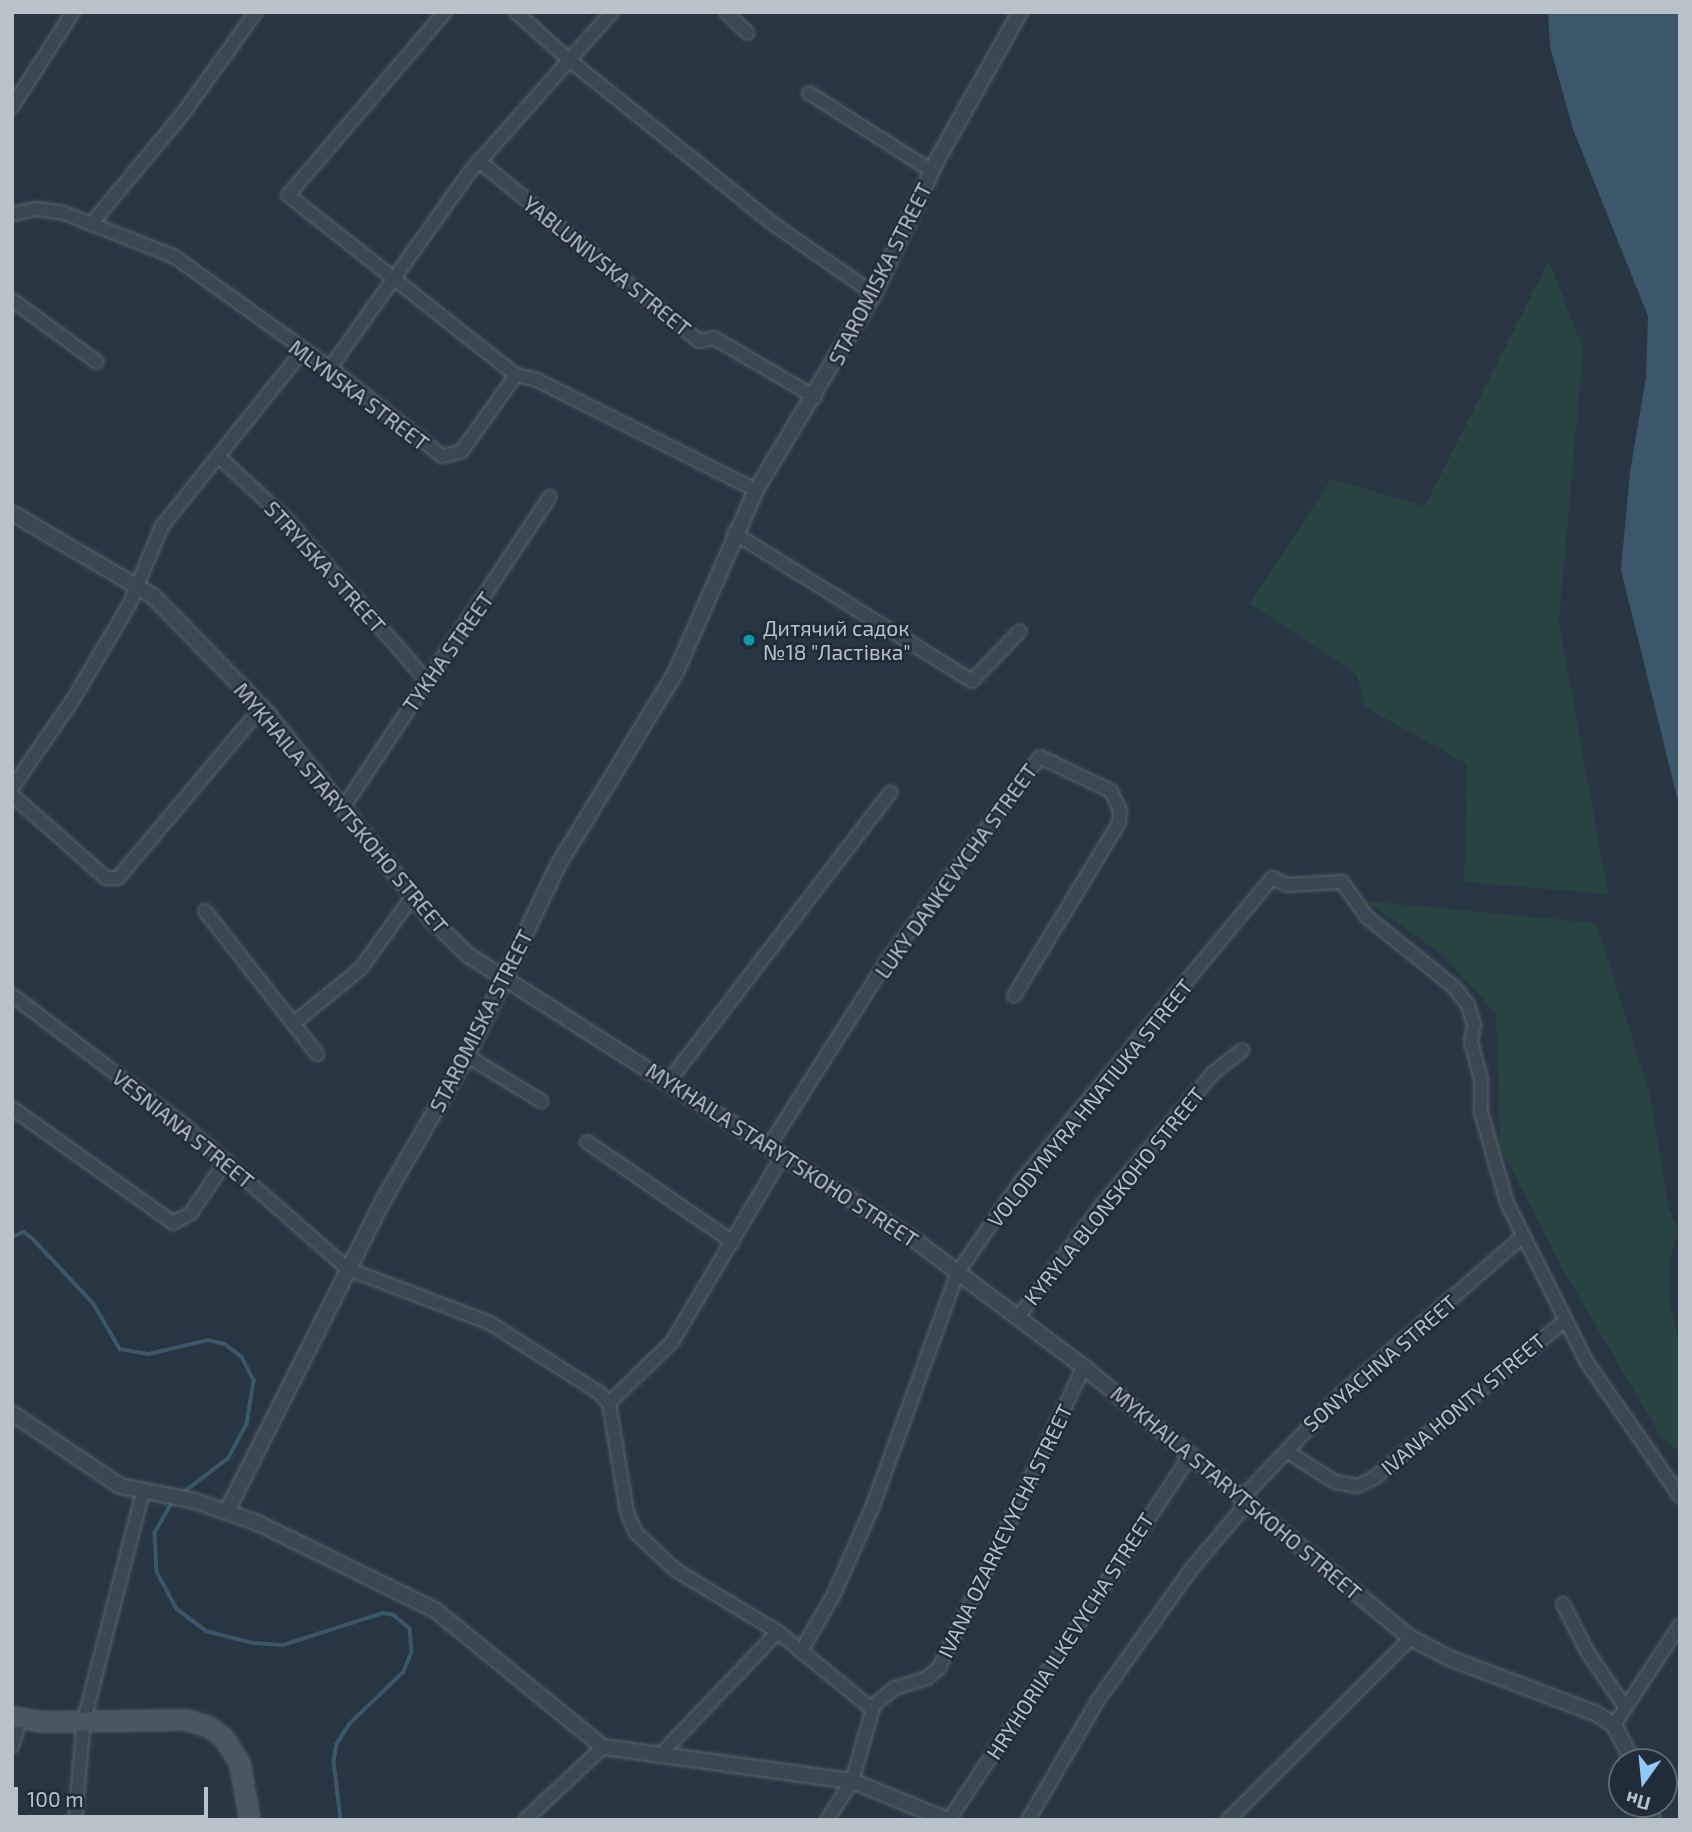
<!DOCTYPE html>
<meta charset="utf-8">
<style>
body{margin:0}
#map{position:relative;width:1692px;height:1832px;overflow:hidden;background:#273642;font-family:"Exo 2",sans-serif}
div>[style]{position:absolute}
.green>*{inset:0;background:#294342}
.water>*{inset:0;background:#3d576a}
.stream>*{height:3.5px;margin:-1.75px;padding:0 1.75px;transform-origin:1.75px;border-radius:1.75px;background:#3d576a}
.roads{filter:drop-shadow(0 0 2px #59656f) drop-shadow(0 0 2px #59656f)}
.minor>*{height:12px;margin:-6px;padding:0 6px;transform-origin:6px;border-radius:6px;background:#3b4751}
.tertiary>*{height:14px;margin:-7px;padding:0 7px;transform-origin:7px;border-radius:7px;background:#3b4751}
.secondary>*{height:18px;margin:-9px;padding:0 9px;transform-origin:9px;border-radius:9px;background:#495764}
.dots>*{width:19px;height:19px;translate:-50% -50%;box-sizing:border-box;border:4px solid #202c37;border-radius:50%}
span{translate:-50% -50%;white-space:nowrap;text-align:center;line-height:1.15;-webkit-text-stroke:5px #202c37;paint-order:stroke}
.street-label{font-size:21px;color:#b8c2cb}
.poi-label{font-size:21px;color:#b8c2cb}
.left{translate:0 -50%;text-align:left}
.frame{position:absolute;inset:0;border:14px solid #b8c2cb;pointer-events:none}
.north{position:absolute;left:1608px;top:1748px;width:70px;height:70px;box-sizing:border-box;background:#202c37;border:2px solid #5d6872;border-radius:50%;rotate:195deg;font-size:19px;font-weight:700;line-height:28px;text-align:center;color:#b8c2cb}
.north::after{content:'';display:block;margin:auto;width:24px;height:32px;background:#92c7f7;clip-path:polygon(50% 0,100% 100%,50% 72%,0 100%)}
.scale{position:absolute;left:14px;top:1787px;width:194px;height:32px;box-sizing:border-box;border:4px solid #b8c2cb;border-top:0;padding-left:9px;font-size:21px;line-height:24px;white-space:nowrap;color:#b8c2cb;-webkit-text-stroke:5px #202c37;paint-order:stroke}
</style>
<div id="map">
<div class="green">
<div style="clip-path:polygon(1549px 260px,1583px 349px,1559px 622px,1608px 894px,1464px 882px,1467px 764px,1365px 707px,1357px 675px,1250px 604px,1331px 479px,1425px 506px)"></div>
<div style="clip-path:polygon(1365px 901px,1596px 923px,1649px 1091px,1669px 1209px,1679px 1232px,1669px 1259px,1669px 1298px,1680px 1346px,1680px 1453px,1661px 1437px,1561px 1266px,1500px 1147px,1496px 1014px,1442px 954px)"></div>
</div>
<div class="water">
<div style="clip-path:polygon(1548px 12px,1680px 12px,1680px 809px,1621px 570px,1630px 472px,1646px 377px,1648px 316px,1573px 129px,1550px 47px)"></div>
</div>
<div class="stream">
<div style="left:12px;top:1237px;width:13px;rotate:-23deg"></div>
<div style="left:24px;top:1232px;width:11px;rotate:38deg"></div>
<div style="left:33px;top:1239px;width:89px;rotate:46.8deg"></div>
<div style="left:94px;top:1304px;width:52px;rotate:60deg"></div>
<div style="left:120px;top:1349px;width:29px;rotate:10deg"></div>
<div style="left:149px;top:1354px;width:61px;rotate:-13.3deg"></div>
<div style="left:208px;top:1340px;width:17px;rotate:13deg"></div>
<div style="left:225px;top:1344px;width:21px;rotate:37deg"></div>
<div style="left:242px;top:1357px;width:27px;rotate:63deg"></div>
<div style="left:254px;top:1381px;width:44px;rotate:99.2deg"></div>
<div style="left:247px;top:1424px;width:40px;rotate:118deg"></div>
<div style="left:228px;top:1459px;width:56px;rotate:142.9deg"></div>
<div style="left:174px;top:1500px;width:38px;rotate:120deg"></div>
<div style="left:155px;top:1533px;width:39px;rotate:87deg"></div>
<div style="left:157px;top:1572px;width:42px;rotate:61.6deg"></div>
<div style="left:177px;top:1609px;width:36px;rotate:37deg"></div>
<div style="left:206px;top:1631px;width:49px;rotate:14.3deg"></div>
<div style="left:253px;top:1643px;width:30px;rotate:4deg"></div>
<div style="left:283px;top:1645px;width:105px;rotate:-17.7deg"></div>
<div style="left:383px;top:1613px;width:11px;rotate:10deg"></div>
<div style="left:394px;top:1615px;width:21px;rotate:41deg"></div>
<div style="left:410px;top:1629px;width:23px;rotate:85deg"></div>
<div style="left:412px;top:1652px;width:22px;rotate:112deg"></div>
<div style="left:404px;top:1672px;width:75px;rotate:136.1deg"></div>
<div style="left:350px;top:1724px;width:24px;rotate:123deg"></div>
<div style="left:337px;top:1744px;width:17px;rotate:100deg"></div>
<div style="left:334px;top:1761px;width:59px;rotate:83.2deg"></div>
</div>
<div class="roads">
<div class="minor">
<div style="left:445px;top:12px;width:241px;rotate:130.6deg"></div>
<div style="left:288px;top:195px;width:290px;rotate:38.3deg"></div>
<div style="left:516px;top:12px;width:70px;rotate:42.1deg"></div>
<div style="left:568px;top:59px;width:262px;rotate:38.8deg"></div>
<div style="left:772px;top:223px;width:124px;rotate:34.8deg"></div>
<div style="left:726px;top:12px;width:30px;rotate:44deg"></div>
<div style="left:809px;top:93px;width:146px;rotate:32.4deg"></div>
<div style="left:12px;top:107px;width:113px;rotate:-57.3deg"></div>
<div style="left:479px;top:161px;width:284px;rotate:39.3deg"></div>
<div style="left:699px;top:341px;width:15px;rotate:-11deg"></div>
<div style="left:714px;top:338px;width:117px;rotate:30.3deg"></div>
<div style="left:12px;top:214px;width:25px;rotate:-11deg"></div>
<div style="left:37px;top:209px;width:27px;rotate:8deg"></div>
<div style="left:64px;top:213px;width:119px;rotate:21.6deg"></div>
<div style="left:175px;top:257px;width:194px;rotate:35.6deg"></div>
<div style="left:333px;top:370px;width:139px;rotate:38.3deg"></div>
<div style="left:442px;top:456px;width:19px;rotate:-12deg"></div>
<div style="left:461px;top:452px;width:95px;rotate:-54.5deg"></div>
<div style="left:516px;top:375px;width:22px;rotate:13deg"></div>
<div style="left:537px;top:380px;width:245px;rotate:26.7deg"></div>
<div style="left:92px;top:223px;width:141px;rotate:-50.2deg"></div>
<div style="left:182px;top:115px;width:127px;rotate:-54.3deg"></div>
<div style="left:12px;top:300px;width:105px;rotate:36.1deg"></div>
<div style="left:330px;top:368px;width:239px;rotate:-54.5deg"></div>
<div style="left:469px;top:173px;width:215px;rotate:-48.4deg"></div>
<div style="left:219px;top:457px;width:93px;rotate:42.8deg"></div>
<div style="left:287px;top:520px;width:213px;rotate:49deg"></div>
<div style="left:734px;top:533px;width:280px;rotate:31.9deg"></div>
<div style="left:972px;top:681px;width:69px;rotate:-46.2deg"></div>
<div style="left:12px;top:788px;width:109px;rotate:-55.4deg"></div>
<div style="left:74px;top:698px;width:108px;rotate:-59.4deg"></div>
<div style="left:129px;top:605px;width:86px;rotate:-67.3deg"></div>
<div style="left:162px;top:526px;width:223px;rotate:-51.2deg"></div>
<div style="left:12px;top:795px;width:125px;rotate:41.4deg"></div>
<div style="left:106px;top:878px;width:12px"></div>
<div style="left:118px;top:878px;width:224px;rotate:-49.9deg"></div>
<div style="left:345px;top:805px;width:370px;rotate:-56.4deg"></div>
<div style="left:205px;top:911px;width:182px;rotate:51.9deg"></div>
<div style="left:12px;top:995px;width:217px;rotate:37.1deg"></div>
<div style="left:185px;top:1126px;width:217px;rotate:41.3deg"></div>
<div style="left:348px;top:1269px;width:152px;rotate:20.8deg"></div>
<div style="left:490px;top:1323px;width:128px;rotate:32.6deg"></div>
<div style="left:598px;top:1392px;width:16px;rotate:45deg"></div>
<div style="left:609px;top:1403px;width:110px;rotate:80.6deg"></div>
<div style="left:627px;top:1512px;width:23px;rotate:67deg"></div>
<div style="left:636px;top:1533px;width:56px;rotate:42.8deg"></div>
<div style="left:677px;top:1571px;width:118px;rotate:31.1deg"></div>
<div style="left:778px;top:1632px;width:122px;rotate:39.3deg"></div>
<div style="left:294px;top:1023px;width:87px;rotate:-39.4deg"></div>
<div style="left:361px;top:968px;width:89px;rotate:-54.2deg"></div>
<div style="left:467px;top:1056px;width:87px;rotate:31.3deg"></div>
<div style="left:669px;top:1081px;width:364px;rotate:-52.5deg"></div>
<div style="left:12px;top:1108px;width:198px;rotate:35.5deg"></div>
<div style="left:173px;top:1223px;width:21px;rotate:-29deg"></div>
<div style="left:191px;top:1213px;width:63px;rotate:-56.1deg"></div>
<div style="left:587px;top:1142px;width:177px;rotate:34.4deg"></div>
<div style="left:769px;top:1146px;width:218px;rotate:-57.5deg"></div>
<div style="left:886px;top:962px;width:256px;rotate:-53.1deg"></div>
<div style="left:1040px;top:757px;width:79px;rotate:25.6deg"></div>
<div style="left:1111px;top:791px;width:21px;rotate:65deg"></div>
<div style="left:1120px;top:810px;width:13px;rotate:94deg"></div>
<div style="left:1119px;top:823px;width:202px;rotate:121.3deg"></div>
<div style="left:1019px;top:1316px;width:144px;rotate:-53.2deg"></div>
<div style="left:1105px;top:1201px;width:167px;rotate:-49.8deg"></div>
<div style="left:1213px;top:1073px;width:37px;rotate:-38deg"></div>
<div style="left:609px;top:1403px;width:88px;rotate:-44.1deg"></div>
<div style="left:672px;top:1342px;width:217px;rotate:-59.3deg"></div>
<div style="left:1288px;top:1452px;width:56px;rotate:32.6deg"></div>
<div style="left:1335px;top:1482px;width:23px;rotate:10deg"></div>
<div style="left:1358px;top:1486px;width:18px;rotate:-27deg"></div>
<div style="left:1374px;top:1478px;width:245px;rotate:-39.5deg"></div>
<div style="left:1244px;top:1496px;width:138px;rotate:-46.5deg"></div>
<div style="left:1339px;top:1396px;width:244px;rotate:-41deg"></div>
<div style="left:1563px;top:1604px;width:55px;rotate:63deg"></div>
<div style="left:1588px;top:1653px;width:65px;rotate:55.6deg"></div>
<div style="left:801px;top:1651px;width:66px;rotate:-59.9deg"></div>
<div style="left:834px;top:1594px;width:94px;rotate:-66.2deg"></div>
<div style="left:872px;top:1508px;width:251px;rotate:-70deg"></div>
<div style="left:958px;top:1272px;width:112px;rotate:-55.2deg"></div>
<div style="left:1022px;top:1180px;width:392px;rotate:-50.4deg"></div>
<div style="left:1272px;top:878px;width:17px;rotate:25deg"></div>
<div style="left:1287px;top:885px;width:55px;rotate:-3.1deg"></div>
<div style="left:1342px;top:882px;width:43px;rotate:54.5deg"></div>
<div style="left:1367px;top:917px;width:112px;rotate:38.8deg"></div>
<div style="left:1454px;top:987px;width:23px;rotate:52deg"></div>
<div style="left:1468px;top:1005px;width:21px;rotate:73deg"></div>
<div style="left:1474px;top:1025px;width:17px;rotate:100deg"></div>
<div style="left:1471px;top:1042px;width:39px;rotate:75deg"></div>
<div style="left:1481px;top:1080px;width:32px;rotate:90deg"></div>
<div style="left:1481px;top:1112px;width:95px;rotate:74.1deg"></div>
<div style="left:1507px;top:1203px;width:177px;rotate:63.4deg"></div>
<div style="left:1586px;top:1361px;width:165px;rotate:55.2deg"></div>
<div style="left:1614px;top:1725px;width:120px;rotate:-56.6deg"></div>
<div style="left:12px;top:1746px;width:28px;rotate:-73deg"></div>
<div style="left:659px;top:1756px;width:172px;rotate:-46.2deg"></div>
<div style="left:75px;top:1820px;width:100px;rotate:-84.9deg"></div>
<div style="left:84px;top:1720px;width:236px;rotate:-75.5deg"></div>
<div style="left:525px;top:1820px;width:107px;rotate:-43.1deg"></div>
<div style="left:827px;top:1820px;width:46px;rotate:-57.3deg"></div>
<div style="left:852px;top:1781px;width:79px;rotate:-73.9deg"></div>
<div style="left:874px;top:1705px;width:27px;rotate:-39deg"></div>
<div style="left:895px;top:1688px;width:34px;rotate:-17deg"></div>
<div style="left:927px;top:1678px;width:16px;rotate:-40deg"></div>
<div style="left:939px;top:1668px;width:334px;rotate:-64.3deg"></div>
<div style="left:949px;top:1820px;width:439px;rotate:-56.5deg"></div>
<div style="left:1028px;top:1820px;width:139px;rotate:-59.7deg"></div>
<div style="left:1098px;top:1700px;width:163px;rotate:-54.5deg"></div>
<div style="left:1193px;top:1567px;width:87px;rotate:-49.7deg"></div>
<div style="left:1228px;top:1820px;width:258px;rotate:-44.8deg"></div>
</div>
<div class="tertiary">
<div style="left:12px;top:513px;width:164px;rotate:30.5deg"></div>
<div style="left:153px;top:596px;width:165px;rotate:45.7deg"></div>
<div style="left:268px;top:714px;width:263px;rotate:51.5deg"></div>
<div style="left:432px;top:920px;width:50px;rotate:44.2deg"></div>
<div style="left:468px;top:955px;width:532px;rotate:32.55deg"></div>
<div style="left:916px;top:1241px;width:210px;rotate:36.9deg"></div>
<div style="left:1084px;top:1367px;width:425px;rotate:39.7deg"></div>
<div style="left:1411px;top:1638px;width:43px;rotate:27.8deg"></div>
<div style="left:1449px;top:1658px;width:158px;rotate:20.7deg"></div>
<div style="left:1597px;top:1714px;width:20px;rotate:33deg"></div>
<div style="left:1614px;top:1725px;width:42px;rotate:62.8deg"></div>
<div style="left:12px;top:1413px;width:130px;rotate:34.1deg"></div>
<div style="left:120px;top:1486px;width:76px;rotate:11.3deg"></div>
<div style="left:195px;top:1501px;width:67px;rotate:19.2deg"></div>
<div style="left:258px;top:1523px;width:197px;rotate:26.2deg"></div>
<div style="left:435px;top:1610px;width:217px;rotate:39.2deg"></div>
<div style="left:603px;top:1747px;width:251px;rotate:7.8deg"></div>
<div style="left:852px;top:1781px;width:103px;rotate:22.3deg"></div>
<div style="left:227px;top:1511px;width:349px;rotate:-63.3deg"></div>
<div style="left:384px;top:1199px;width:165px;rotate:-59.9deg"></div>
<div style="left:467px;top:1056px;width:209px;rotate:-64.5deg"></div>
<div style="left:557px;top:867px;width:228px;rotate:-58.6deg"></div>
<div style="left:676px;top:672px;width:199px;rotate:-66.3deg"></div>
<div style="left:756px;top:490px;width:229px;rotate:-59deg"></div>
<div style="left:874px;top:294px;width:148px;rotate:-64.8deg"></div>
<div style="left:937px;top:160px;width:170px;rotate:-60.7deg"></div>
<div style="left:1647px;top:1804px;width:17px;rotate:69deg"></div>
</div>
<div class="secondary">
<div style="left:12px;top:1717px;width:33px;rotate:9deg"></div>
<div style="left:45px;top:1722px;width:142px;rotate:-0.8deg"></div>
<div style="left:187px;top:1720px;width:23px;rotate:18deg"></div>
<div style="left:209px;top:1727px;width:19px;rotate:36deg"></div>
<div style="left:224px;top:1738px;width:31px;rotate:58deg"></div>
<div style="left:240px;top:1764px;width:57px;rotate:79.9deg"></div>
</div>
</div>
<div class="dots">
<div style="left:749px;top:640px;background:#0f9aa8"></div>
</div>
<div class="street-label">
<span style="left:607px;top:266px;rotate:39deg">YABLUNIVSKA STREET</span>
<span style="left:880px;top:274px;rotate:-63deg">STAROMISKA STREET</span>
<span style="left:359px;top:395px;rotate:37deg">MLYNSKA STREET</span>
<span style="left:325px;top:567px;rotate:48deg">STRYISKA STREET</span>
<span style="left:448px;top:652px;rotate:-55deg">TYKHA STREET</span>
<span style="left:341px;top:808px;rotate:50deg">MYKHAILA STARYTSKOHO STREET</span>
<span style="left:956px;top:871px;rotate:-54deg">LUKY DANKEVYCHA STREET</span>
<span style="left:481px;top:1021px;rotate:-63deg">STAROMISKA STREET</span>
<span style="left:1090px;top:1103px;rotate:-51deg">VOLODYMYRA HNATIUKA STREET</span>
<span style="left:183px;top:1129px;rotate:39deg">VESNIANA STREET</span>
<span style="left:782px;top:1155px;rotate:33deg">MYKHAILA STARYTSKOHO STREET</span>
<span style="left:1114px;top:1196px;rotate:-51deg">KYRYLA BLONSKOHO STREET</span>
<span style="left:1380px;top:1363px;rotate:-41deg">SONYACHNA STREET</span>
<span style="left:1463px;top:1404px;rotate:-40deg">IVANA HONTY STREET</span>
<span style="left:1236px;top:1493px;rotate:40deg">MYKHAILA STARYTSKOHO STREET</span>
<span style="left:1005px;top:1531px;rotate:-64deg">IVANA OZARKEVYCHA STREET</span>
<span style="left:1070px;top:1636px;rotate:-57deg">HRYHORIIA ILKEVYCHA STREET</span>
</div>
<div class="poi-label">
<span class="left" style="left:763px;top:640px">Дитячий садок<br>№18 "Ластівка"</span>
</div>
<div class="frame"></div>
<div class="north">Пн</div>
<div class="scale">100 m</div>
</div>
